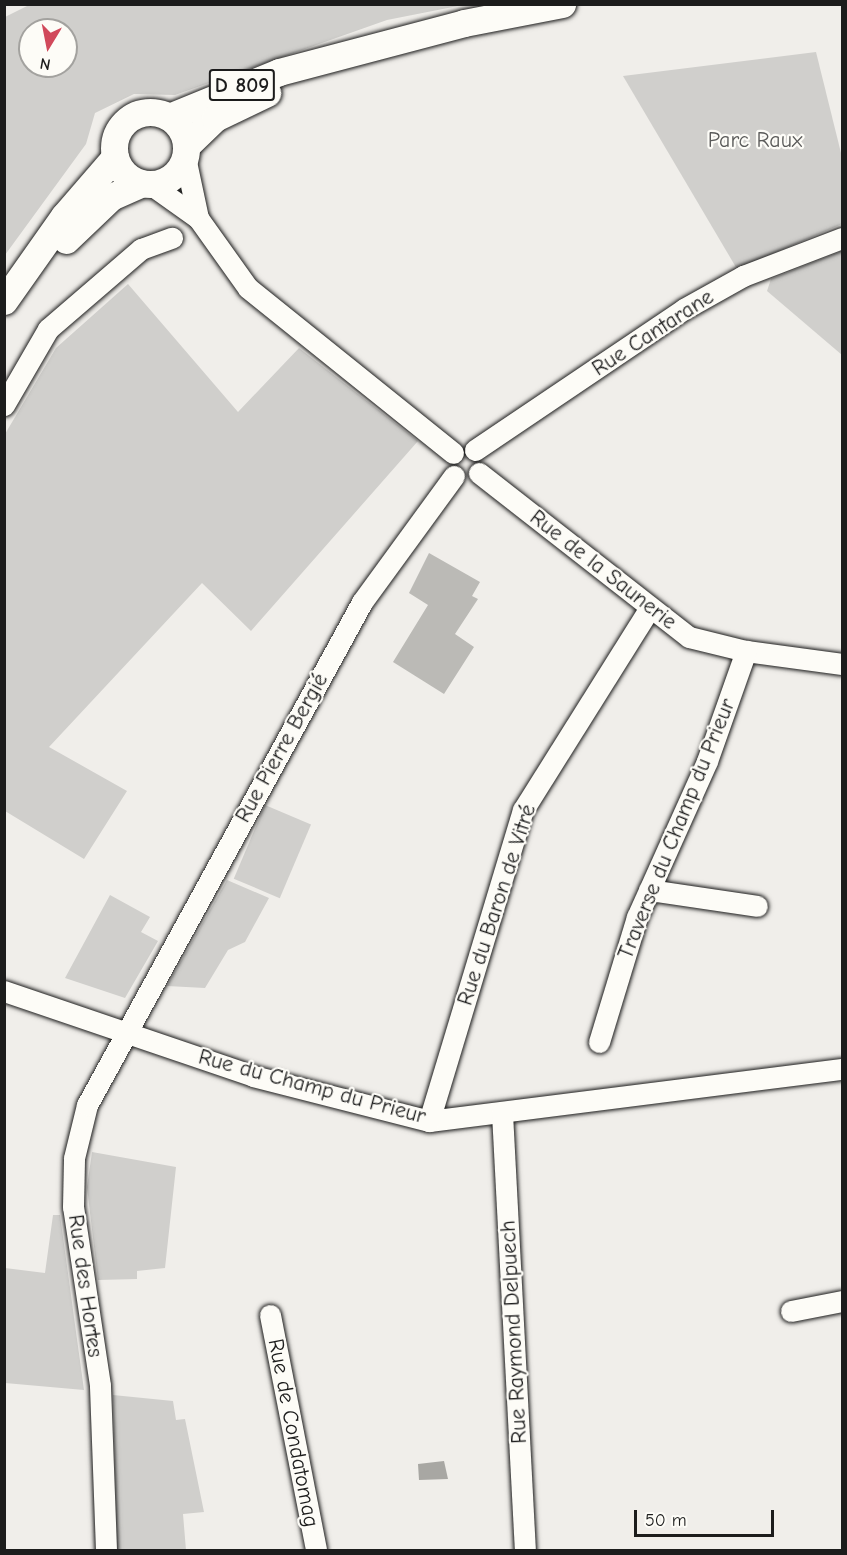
<!DOCTYPE html>
<meta charset="utf-8">
<style>
body{margin:0}
#map{position:relative;width:847px;height:1555px;overflow:hidden;background:#f0eeea;font-family:"Comic Neue",sans-serif}
div>[style]{position:absolute}
.green>*{inset:0;background:#d0cfcc;transform-origin:0 0}
.water>*{inset:0;background:#a8a7a3}
.building>*{inset:0;background:#bbbab6}
.roads{filter:drop-shadow(0 0 2px #1c1c1c) drop-shadow(0 0 2px #1c1c1c)}
.minor>*{height:21px;margin:-10.5px;padding:0 10.5px;transform-origin:10.5px;border-radius:10.5px;background:#fdfcf7}
.major>*{height:27px;margin:-13.5px;padding:0 13.5px;transform-origin:13.5px;border-radius:13.5px;background:#fdfcf7}
.major>.ring{margin:-13.5px;padding:0;box-sizing:content-box;background:none;border:27px solid #fdfcf7;border-radius:50%}
span{translate:-50% -50%;white-space:nowrap;text-align:center;line-height:1.15;-webkit-text-stroke:4.5px #fdfcf7;paint-order:stroke}
.shield-label span{padding:2px 4px;background:#fdfcf7;border:2px solid;border-radius:4px;-webkit-text-stroke-width:0}
.shield-label{font-size:21px;color:#1c1c1c;font-weight:700}
.park-label{font-size:22px;color:#5b5b5a}
.street-label{font-size:22px;color:#1c1c1c}
.frame{position:absolute;inset:0;border:6px solid #1c1c1c;pointer-events:none}
.north{position:absolute;left:18px;top:18px;width:60px;height:60px;box-sizing:border-box;background:#fdfcf7;border:2px solid #a3a29f;border-radius:50%;rotate:190deg;font-size:16px;font-weight:700;line-height:24px;text-align:center;color:#1c1c1c}
.north::after{content:'';display:block;margin:auto;width:21px;height:27px;background:#d1495b;clip-path:polygon(50% 0,100% 100%,50% 72%,0 100%)}
.scale{position:absolute;left:634px;top:1510px;width:140px;height:27px;box-sizing:border-box;border:3px solid #1c1c1c;border-top:0;padding-left:8px;font-size:18px;line-height:21px;white-space:nowrap;color:#1c1c1c;-webkit-text-stroke:4px #fdfcf7;paint-order:stroke}
</style>
<div id="map">
<div class="green">
<div style="clip-path:polygon(evenodd,31px 4px,463px 4px,463px 5px,387px 20px,175px 95px,134px 94px,95px 113px,86px 144px,5px 255px,5px 17px,31px 4px,30px 30px,66px 30px,66px 66px,30px 66px,30px 30px)"></div>
<div style="clip-path:polygon(816px 52px,842px 157px,842px 224px,737px 269px,623px 76px)"></div>
<div style="clip-path:polygon(842px 251px,842px 355px,767px 291px,771px 279px)"></div>
<div style="clip-path:polygon(128px 284px,238px 412px,299px 348px,418px 441px,251px 631px,202px 583px,49px 747px,127px 791px,84px 859px,5px 811px,5px 434px,56px 348px)"></div>
<div style="left:265px;top:805px;width:50px;height:80px;rotate:23deg"></div>
<div style="clip-path:polygon(227px 880px,269px 898px,245px 942px,228px 950px,205px 988px,167px 986px)"></div>
<div style="clip-path:polygon(110px 895px,150px 917px,141px 932px,158px 941px,125px 998px,65px 978px)"></div>
<div style="clip-path:polygon(92px 1152px,176px 1167px,165px 1268px,137px 1271px,137px 1279px,98px 1280px,87px 1187px)"></div>
<div style="clip-path:polygon(53px 1215px,60px 1215px,84px 1390px,5px 1383px,5px 1268px,45px 1273px)"></div>
<div style="clip-path:polygon(113px 1395px,173px 1401px,176px 1420px,185px 1419px,204px 1512px,183px 1514px,186px 1550px,117px 1550px)"></div>
</div>
<div class="water">
<div style="clip-path:polygon(444px 1461px,448px 1479px,419px 1480px,418px 1464px)"></div>
</div>
<div class="building">
<div style="clip-path:polygon(429px 553px,480px 582px,472px 596px,478px 599px,455px 634px,474px 647px,444px 694px,393px 662px,428px 605px,409px 593px)"></div>
</div>
<div class="roads">
<div class="minor">
<div style="left:150px;top:184px;width:59px;rotate:35.3deg"></div>
<div style="left:198px;top:218px;width:62px;rotate:-102deg"></div>
<div style="left:198px;top:218px;width:86px;rotate:54.5deg"></div>
<div style="left:248px;top:288px;width:263px;rotate:38.8deg"></div>
<div style="left:4px;top:405px;width:88px;rotate:-59.9deg"></div>
<div style="left:48px;top:329px;width:123px;rotate:-40.7deg"></div>
<div style="left:141px;top:249px;width:33px;rotate:-20deg"></div>
<div style="left:475px;top:450px;width:252px;rotate:-34deg"></div>
<div style="left:684px;top:309px;width:68px;rotate:-29.2deg"></div>
<div style="left:743px;top:276px;width:106px;rotate:-21deg"></div>
<div style="left:479px;top:473px;width:266px;rotate:38deg"></div>
<div style="left:689px;top:637px;width:59px;rotate:13.8deg"></div>
<div style="left:746px;top:651px;width:97px;rotate:7.7deg"></div>
<div style="left:649px;top:890px;width:109px;rotate:8.4deg"></div>
<div style="left:4px;top:991px;width:263px;rotate:18.8deg"></div>
<div style="left:253px;top:1076px;width:182px;rotate:14.3deg"></div>
<div style="left:429px;top:1121px;width:416px;rotate:-7.2deg"></div>
<div style="left:599px;top:1042px;width:131px;rotate:-73.1deg"></div>
<div style="left:637px;top:917px;width:171px;rotate:-65.8deg"></div>
<div style="left:707px;top:761px;width:117px;rotate:-70.5deg"></div>
<div style="left:502px;top:1113px;width:438px;rotate:87deg"></div>
<div style="left:429px;top:1121px;width:325px;rotate:-73.2deg"></div>
<div style="left:523px;top:810px;width:237px;rotate:-57.9deg"></div>
<div style="left:791px;top:1311px;width:52px;rotate:-11.1deg"></div>
<div style="left:270px;top:1315px;width:239px;rotate:78.9deg"></div>
<div style="left:106px;top:1550px;width:165px;rotate:-92.1deg"></div>
<div style="left:100px;top:1385px;width:180px;rotate:-98.6deg"></div>
<div style="left:73px;top:1207px;width:49px;rotate:-88.8deg"></div>
<div style="left:74px;top:1158px;width:55px;rotate:-76.2deg"></div>
<div style="left:87px;top:1105px;width:573px;rotate:-61.33deg"></div>
<div style="left:362px;top:602px;width:156px;rotate:-53.9deg"></div>
</div>
<div class="major">
<div class="ring" style="left:114px;top:112px;width:45px;height:45px"></div>
<div style="left:169px;top:117px;width:119px;rotate:-22.2deg"></div>
<div style="left:279px;top:72px;width:191px;rotate:-14.8deg"></div>
<div style="left:464px;top:23px;width:100px;rotate:-11deg"></div>
<div style="left:186px;top:146px;width:40px;rotate:-44deg"></div>
<div style="left:215px;top:118px;width:58px;rotate:-25.7deg"></div>
<div style="left:66px;top:240px;width:62px;rotate:-43.7deg"></div>
<div style="left:111px;top:197px;width:34px;rotate:-24deg"></div>
<div style="left:4px;top:301px;width:104px;rotate:-54.8deg"></div>
<div style="left:64px;top:216px;width:78px;rotate:-49.2deg"></div>
</div>
</div>
<div class="shield-label">
<span style="left:242px;top:85px">D 809</span>
</div>
<div class="park-label">
<span style="left:755px;top:141px">Parc Raux</span>
</div>
<div class="street-label">
<span style="left:653px;top:333px;rotate:-33deg">Rue Cantarane</span>
<span style="left:603px;top:570px;rotate:38deg">Rue de la Saunerie</span>
<span style="left:282px;top:748px;rotate:-61deg">Rue Pierre Bergié</span>
<span style="left:677px;top:829px;rotate:-68deg">Traverse du Champ du Prieur</span>
<span style="left:497px;top:905px;rotate:-72deg">Rue du Baron de Vitré</span>
<span style="left:312px;top:1087px;rotate:15deg">Rue du Champ du Prieur</span>
<span style="left:85px;top:1286px;rotate:82deg">Rue des Hortes</span>
<span style="left:514px;top:1332px;rotate:-93deg">Rue Raymond Delpuech</span>
<span style="left:293px;top:1433px;rotate:79deg">Rue de Condatomag</span>
</div>
<div class="frame"></div>
<div class="north">N</div>
<div class="scale">50 m</div>
</div>
